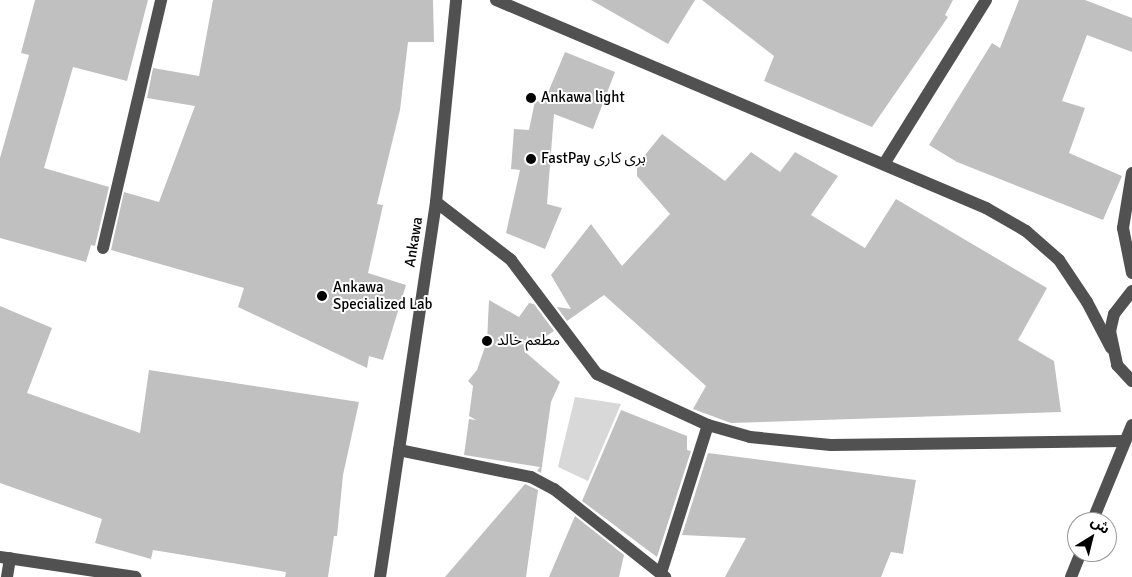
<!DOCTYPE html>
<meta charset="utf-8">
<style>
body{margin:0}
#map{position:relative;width:1132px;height:577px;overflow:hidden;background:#fff;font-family:Signika,"Noto Sans Arabic",sans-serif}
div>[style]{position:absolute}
.green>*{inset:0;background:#d8d8d8}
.building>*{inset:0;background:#c0c0c0}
.minor>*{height:12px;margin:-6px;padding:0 6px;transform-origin:6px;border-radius:6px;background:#515151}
.dots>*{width:14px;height:14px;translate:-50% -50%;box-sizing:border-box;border:2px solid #fff;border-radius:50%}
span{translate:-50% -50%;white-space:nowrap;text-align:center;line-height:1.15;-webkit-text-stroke:4px #fff;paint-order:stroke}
.poi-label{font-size:15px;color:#000}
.left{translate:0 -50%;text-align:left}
.street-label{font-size:15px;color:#000}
.north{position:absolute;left:1067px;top:512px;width:50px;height:50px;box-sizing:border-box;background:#fff;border:1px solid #999;border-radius:50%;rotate:36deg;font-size:14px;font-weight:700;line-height:20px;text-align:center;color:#000}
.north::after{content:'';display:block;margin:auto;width:18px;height:22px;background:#000;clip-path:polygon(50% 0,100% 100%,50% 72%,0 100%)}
</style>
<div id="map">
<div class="green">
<div style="clip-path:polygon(575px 397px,621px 404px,588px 481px,558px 467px)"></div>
</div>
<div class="building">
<div style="clip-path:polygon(35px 0,148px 0,127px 81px,73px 67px,44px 168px,109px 187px,95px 246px,91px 245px,86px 262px,0 238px,0 158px,29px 55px,21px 53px)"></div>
<div style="clip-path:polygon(213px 0,433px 0,434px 42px,408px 42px,400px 110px,377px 204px,383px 205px,368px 273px,406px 285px,383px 360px,369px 356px,367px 368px,238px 307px,244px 288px,111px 250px,124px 192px,159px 202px,195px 106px,147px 98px,153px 68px,199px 76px)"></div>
<div style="clip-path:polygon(591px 0,695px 0,668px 44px)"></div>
<div style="clip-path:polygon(702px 0,953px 0,945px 15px,948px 17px,872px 127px,764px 81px,774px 56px)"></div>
<div style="clip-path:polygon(1019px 0,1085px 0,1132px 18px,1132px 52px,1087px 35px,1062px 101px,1085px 108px,1069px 153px,1122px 176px,1103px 220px,957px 162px,929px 145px,992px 43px,1000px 48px)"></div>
<div style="clip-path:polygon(565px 52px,615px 72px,593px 129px,554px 114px,547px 204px,562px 208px,545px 249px,506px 233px,520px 170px,511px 169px,514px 129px,529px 130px,535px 101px,544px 102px)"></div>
<div style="clip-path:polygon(662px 134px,725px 181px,751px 152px,780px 172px,795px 152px,838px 176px,811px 215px,865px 248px,896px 199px,1047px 288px,1018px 340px,1054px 361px,1061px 412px,731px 423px,693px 409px,706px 386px,604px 295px,567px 321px,557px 307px,571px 309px,551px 275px,591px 224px,622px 266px,670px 214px,637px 176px,637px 165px)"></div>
<div style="clip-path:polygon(489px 300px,519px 317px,529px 303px,534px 304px,554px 331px,524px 351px,560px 382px,551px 402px,541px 473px,537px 471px,540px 467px,464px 455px,469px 419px,476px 420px,469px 416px,473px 386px,468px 381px,477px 370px,487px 341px)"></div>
<div style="clip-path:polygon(0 306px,52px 328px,27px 393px,140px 433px,149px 370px,359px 402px,343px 475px,337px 536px,334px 536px,328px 577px,285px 577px,286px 572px,153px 550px,151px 559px,95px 543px,102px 519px,0 483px)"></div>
<div style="clip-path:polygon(621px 410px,687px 436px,687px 450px,691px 451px,657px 557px,582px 501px)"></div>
<div style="clip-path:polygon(708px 453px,916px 480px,903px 554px,891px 552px,881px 577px,725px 577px,746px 538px,682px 535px)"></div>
<div style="clip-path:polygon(525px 484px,538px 490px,526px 577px,445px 577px)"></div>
<div style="clip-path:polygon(575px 516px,624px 555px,619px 577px,549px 577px)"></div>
</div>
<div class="minor">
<div style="left:496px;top:0;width:532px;rotate:23deg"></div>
<div style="left:986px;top:208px;width:46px;rotate:29.9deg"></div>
<div style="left:1026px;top:231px;width:44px;rotate:41.3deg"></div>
<div style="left:1059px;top:260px;width:50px;rotate:56.3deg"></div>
<div style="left:1087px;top:302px;width:52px;rotate:62.4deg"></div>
<div style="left:884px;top:164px;width:193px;rotate:-58.1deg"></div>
<div style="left:1132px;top:173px;width:56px;rotate:99.3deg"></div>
<div style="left:1123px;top:228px;width:46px;rotate:78.7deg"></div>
<div style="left:436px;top:202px;width:95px;rotate:37.7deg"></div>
<div style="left:511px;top:260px;width:143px;rotate:53deg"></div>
<div style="left:597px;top:374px;width:122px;rotate:24.7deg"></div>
<div style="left:708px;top:425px;width:44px;rotate:15.9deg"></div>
<div style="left:750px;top:437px;width:81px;rotate:5.6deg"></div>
<div style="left:831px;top:445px;width:293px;rotate:-0.8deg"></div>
<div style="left:103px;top:248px;width:255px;rotate:-76.8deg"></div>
<div style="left:1132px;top:291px;width:29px;rotate:128deg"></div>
<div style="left:1114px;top:314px;width:17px;rotate:103deg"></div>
<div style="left:1110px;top:331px;width:35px;rotate:78deg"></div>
<div style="left:1117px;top:365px;width:22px;rotate:47deg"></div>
<div style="left:399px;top:450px;width:135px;rotate:11.6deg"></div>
<div style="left:531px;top:477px;width:26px;rotate:28deg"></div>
<div style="left:554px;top:489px;width:142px;rotate:38.4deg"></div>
<div style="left:1092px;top:522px;width:105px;rotate:-67.6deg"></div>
<div style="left:0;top:557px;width:137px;rotate:8.4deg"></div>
<div style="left:661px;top:573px;width:155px;rotate:-72.4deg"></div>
<div style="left:7px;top:577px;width:19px;rotate:-81deg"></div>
<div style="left:380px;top:577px;width:379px;rotate:-81.5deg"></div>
<div style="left:436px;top:202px;width:203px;rotate:-84.3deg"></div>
<div style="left:1071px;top:577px;width:27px;rotate:-68deg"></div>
</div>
<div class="dots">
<div style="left:531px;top:98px;background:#000"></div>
<div style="left:531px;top:159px;background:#000"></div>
<div style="left:322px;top:296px;background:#000"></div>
<div style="left:487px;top:341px;background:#000"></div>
</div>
<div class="poi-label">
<span class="left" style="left:541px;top:98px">Ankawa light</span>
<span class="left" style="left:541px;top:159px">FastPay بری كاری</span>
<span class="left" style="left:333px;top:296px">Ankawa<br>Specialized Lab</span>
<span class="left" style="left:497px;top:341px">مطعم خالد</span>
</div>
<div class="street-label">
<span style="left:414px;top:242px;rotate:-81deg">Ankawa</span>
</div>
<div class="north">ش</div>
</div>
